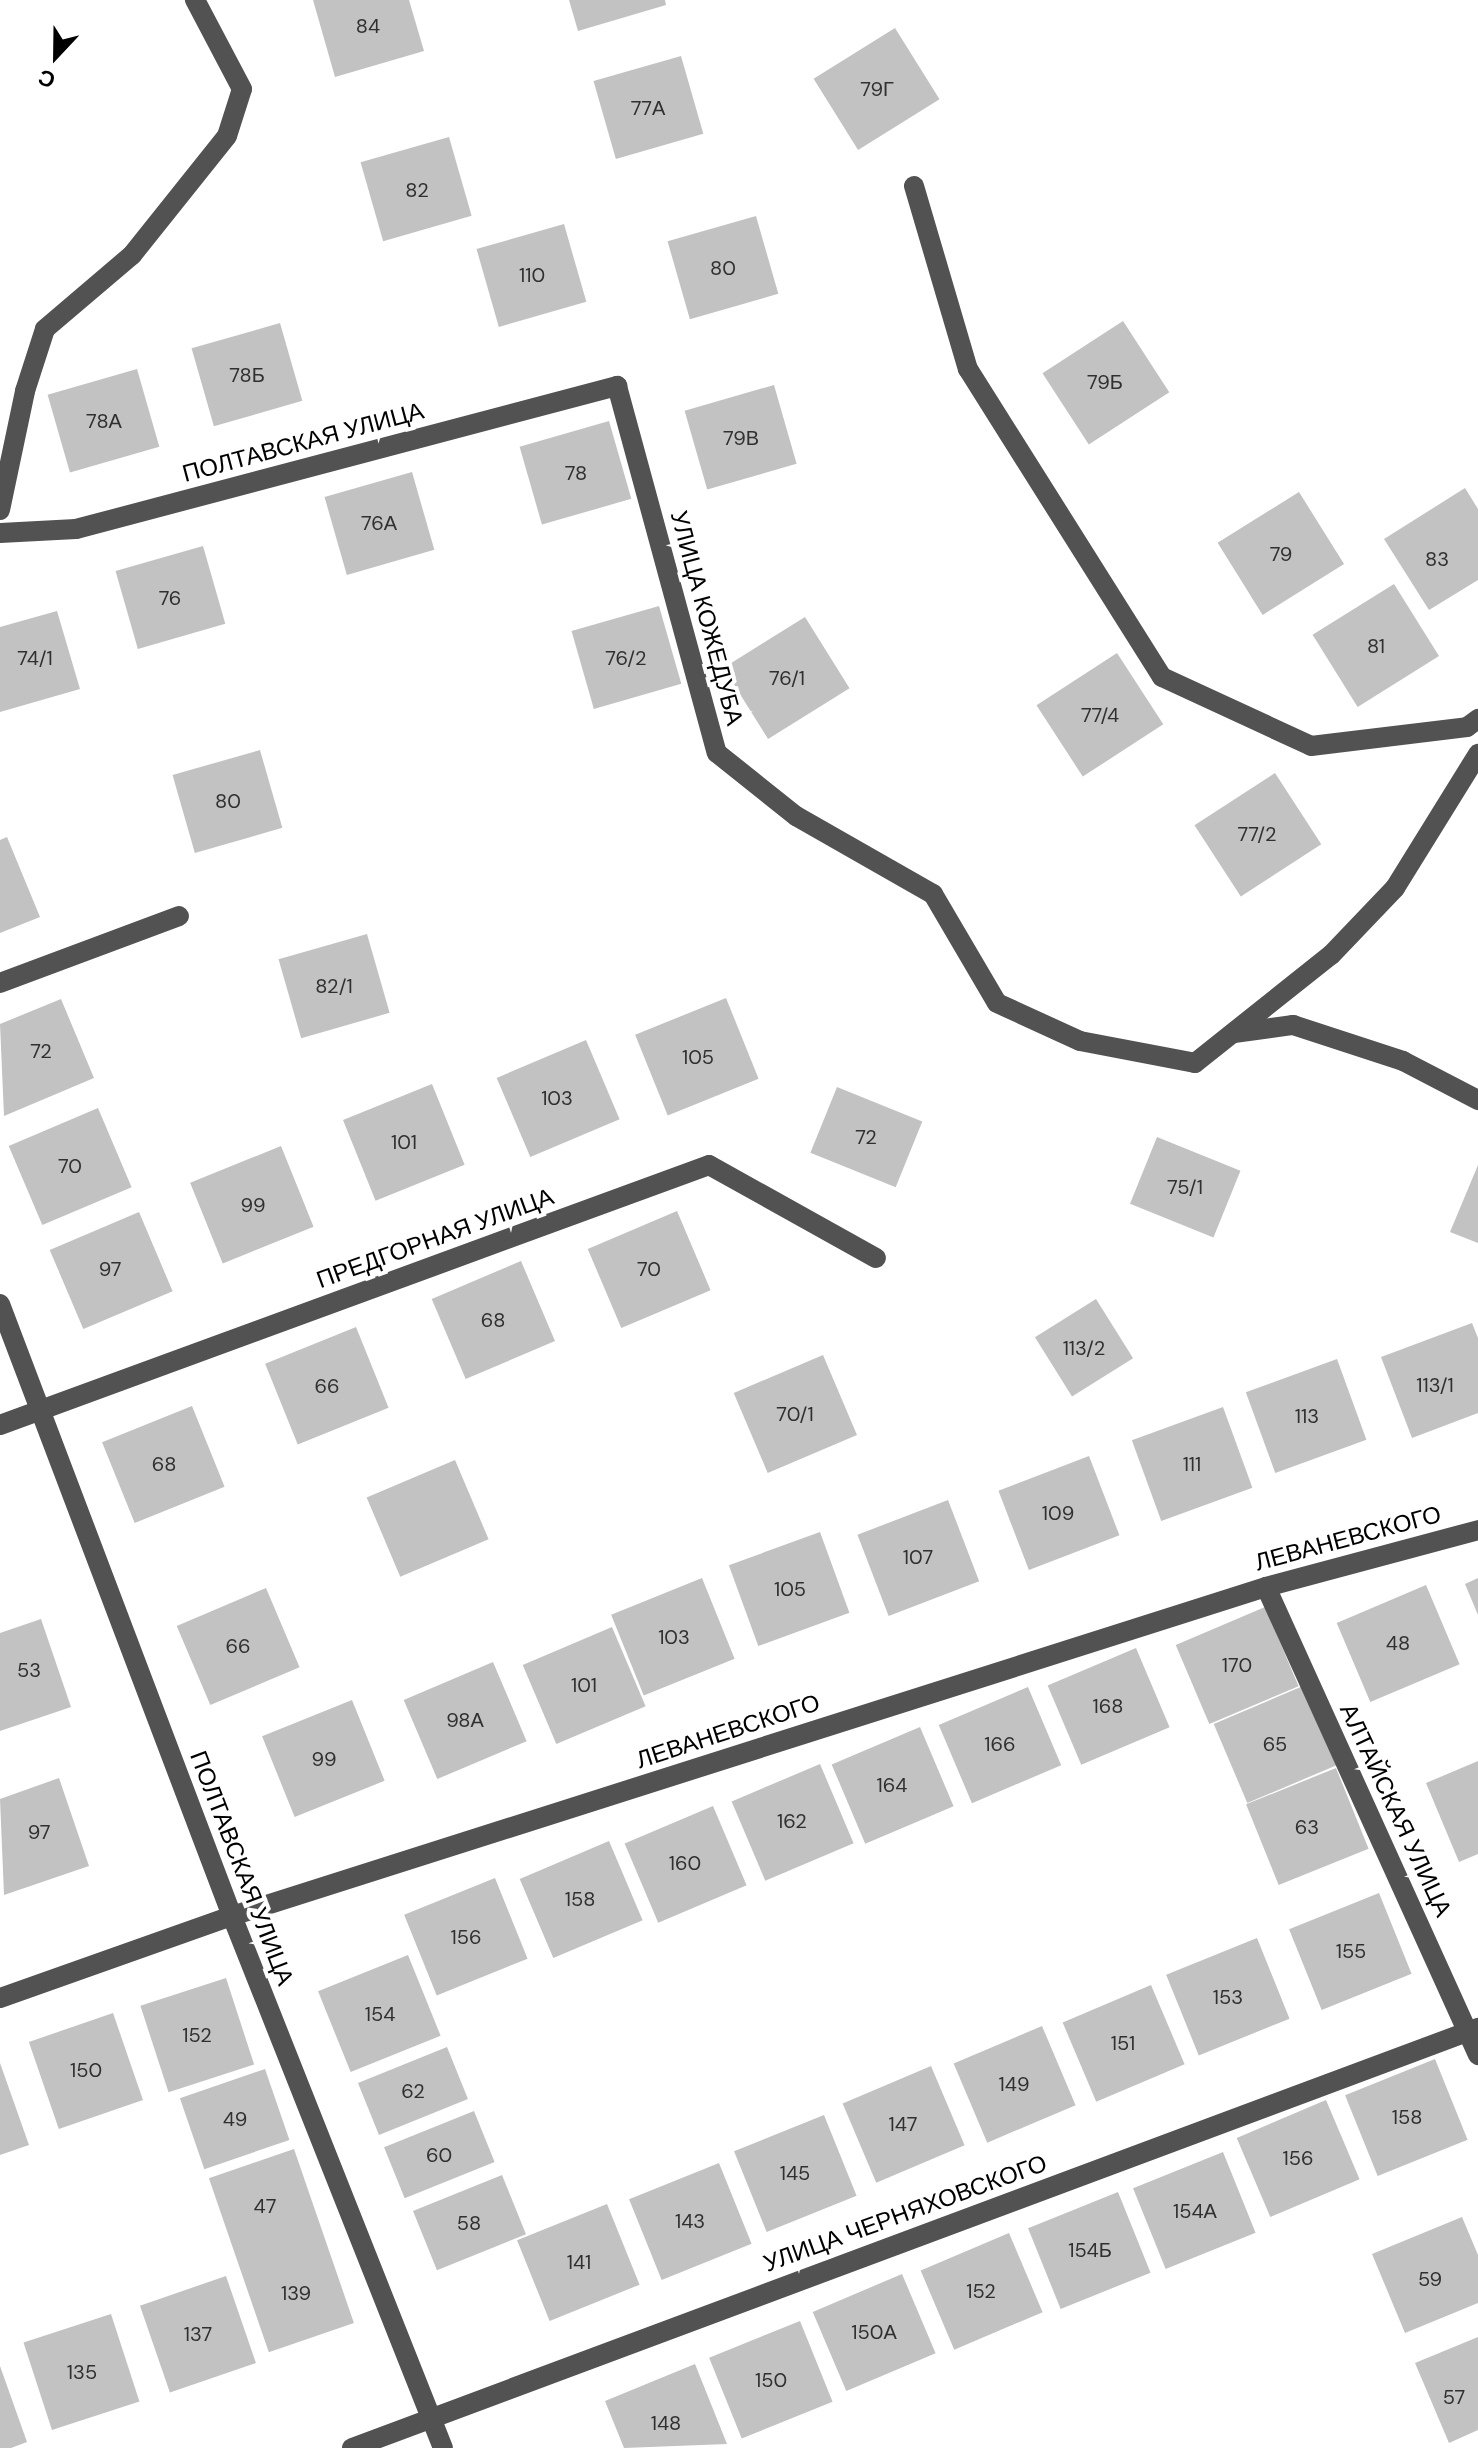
<!DOCTYPE html>
<meta charset="utf-8">
<style>
body{margin:0}
#map{position:relative;width:1478px;height:2448px;overflow:hidden;background:#fff;font-family:"DM Sans",sans-serif}
div>[style]{position:absolute}
.building>*{inset:0;background:#c2c2c2;transform-origin:0 0}
.minor>*{height:20px;margin:-10px;padding:0 10px;transform-origin:10px;border-radius:10px;background:#525252}
span{translate:-50% -50%;white-space:nowrap;text-align:center;line-height:1.15;-webkit-text-stroke:8px #fff;paint-order:stroke}
.number-label{font-size:20px;color:#303030}
.number-label span{-webkit-text-stroke-width:0}
.street-label{font-size:24px;color:#000}
.north{position:absolute;left:16px;top:16px;width:80px;height:80px;-webkit-text-stroke:6px #fff;paint-order:stroke;rotate:202deg;font-size:22px;font-weight:700;line-height:32px;text-align:center;color:#000}
.north::after{content:'';display:block;margin:auto;width:28px;height:36px;background:#000;clip-path:polygon(50% 0,100% 100%,50% 72%,0 100%)}
</style>
<div id="map">
<div class="building">
<div style="clip-path:polygon(313px 0,409px 0,424px 51px,335px 77px)"></div>
<div style="clip-path:polygon(569px 0,665px 0,666px 5px,578px 31px)"></div>
<div style="left:895px;top:28px;width:84px;height:96px;rotate:58deg"></div>
<div style="left:681px;top:56px;width:81px;height:91px;rotate:74deg"></div>
<div style="left:449px;top:137px;width:82px;height:92px;rotate:74deg"></div>
<div style="left:756px;top:216px;width:81px;height:92px;rotate:74deg"></div>
<div style="left:564px;top:224px;width:81px;height:91px;rotate:74deg"></div>
<div style="left:1123px;top:321px;width:85px;height:96px;rotate:57deg"></div>
<div style="left:280px;top:323px;width:81px;height:92px;rotate:74deg"></div>
<div style="left:137px;top:369px;width:81px;height:93px;rotate:74deg"></div>
<div style="left:774px;top:385px;width:82px;height:93px;rotate:74deg"></div>
<div style="left:609px;top:421px;width:81px;height:93px;rotate:74deg"></div>
<div style="left:412px;top:472px;width:81px;height:91px;rotate:74deg"></div>
<div style="clip-path:polygon(1465px 488px,1478px 509px,1478px 580px,1429px 610px,1384px 539px)"></div>
<div style="left:1299px;top:492px;width:85px;height:96px;rotate:58deg"></div>
<div style="left:203px;top:546px;width:81px;height:91px;rotate:74deg"></div>
<div style="left:1394px;top:584px;width:85px;height:96px;rotate:58deg"></div>
<div style="left:659px;top:606px;width:81px;height:91px;rotate:74deg"></div>
<div style="clip-path:polygon(57px 611px,80px 689px,0 712px,0 627px)"></div>
<div style="left:805px;top:617px;width:84px;height:96px;rotate:58deg"></div>
<div style="left:1117px;top:653px;width:85px;height:96px;rotate:57deg"></div>
<div style="left:260px;top:750px;width:81px;height:91px;rotate:74deg"></div>
<div style="left:1275px;top:773px;width:85px;height:96px;rotate:57deg"></div>
<div style="clip-path:polygon(7px 837px,40px 917px,0 933px,0 840px)"></div>
<div style="left:367px;top:934px;width:82px;height:92px;rotate:74deg"></div>
<div style="left:726px;top:998px;width:87px;height:98px;rotate:68deg"></div>
<div style="clip-path:polygon(61px 999px,94px 1078px,4px 1116px,0 1024px)"></div>
<div style="left:586px;top:1040px;width:86px;height:97px;rotate:67deg"></div>
<div style="left:432px;top:1084px;width:87px;height:96px;rotate:68deg"></div>
<div style="left:837px;top:1087px;width:92px;height:71px;rotate:22deg"></div>
<div style="left:98px;top:1108px;width:86px;height:97px;rotate:67deg"></div>
<div style="left:1157px;top:1137px;width:90px;height:72px;rotate:22deg"></div>
<div style="left:281px;top:1146px;width:87px;height:98px;rotate:68deg"></div>
<div style="clip-path:polygon(1478px 1165px,1478px 1243px,1450px 1232px)"></div>
<div style="left:677px;top:1211px;width:86px;height:97px;rotate:67deg"></div>
<div style="left:139px;top:1212px;width:86px;height:97px;rotate:67deg"></div>
<div style="left:521px;top:1261px;width:87px;height:97px;rotate:67deg"></div>
<div style="left:1096px;top:1299px;width:70px;height:72px;rotate:58deg"></div>
<div style="clip-path:polygon(1472px 1323px,1478px 1338px,1478px 1413px,1412px 1438px,1381px 1357px)"></div>
<div style="left:356px;top:1327px;width:87px;height:98px;rotate:68deg"></div>
<div style="left:823px;top:1355px;width:87px;height:97px;rotate:67deg"></div>
<div style="left:1337px;top:1359px;width:86px;height:97px;rotate:70deg"></div>
<div style="left:192px;top:1406px;width:87px;height:97px;rotate:68deg"></div>
<div style="left:1223px;top:1407px;width:86px;height:97px;rotate:70deg"></div>
<div style="left:1089px;top:1456px;width:85px;height:97px;rotate:69deg"></div>
<div style="left:455px;top:1460px;width:86px;height:96px;rotate:67deg"></div>
<div style="left:948px;top:1500px;width:87px;height:97px;rotate:69deg"></div>
<div style="left:820px;top:1532px;width:86px;height:97px;rotate:70deg"></div>
<div style="left:702px;top:1578px;width:87px;height:98px;rotate:68deg"></div>
<div style="clip-path:polygon(1478px 1578px,1478px 1615px,1465px 1584px)"></div>
<div style="left:1426px;top:1585px;width:86px;height:97px;rotate:67deg"></div>
<div style="left:266px;top:1588px;width:86px;height:97px;rotate:67deg"></div>
<div style="left:1265px;top:1607px;width:86px;height:97px;rotate:67deg"></div>
<div style="clip-path:polygon(41px 1619px,71px 1707px,0 1731px,0 1633px)"></div>
<div style="left:612px;top:1627px;width:86px;height:97px;rotate:67deg"></div>
<div style="left:1136px;top:1648px;width:86px;height:96px;rotate:67deg"></div>
<div style="left:493px;top:1662px;width:86px;height:97px;rotate:67deg"></div>
<div style="left:1303px;top:1686px;width:86px;height:97px;rotate:67deg"></div>
<div style="left:1028px;top:1687px;width:85px;height:97px;rotate:67deg"></div>
<div style="left:352px;top:1700px;width:87px;height:97px;rotate:68deg"></div>
<div style="left:920px;top:1727px;width:86px;height:96px;rotate:67deg"></div>
<div style="clip-path:polygon(1478px 1761px,1478px 1854px,1459px 1862px,1426px 1783px)"></div>
<div style="left:820px;top:1764px;width:86px;height:96px;rotate:67deg"></div>
<div style="left:1336px;top:1768px;width:87px;height:97px;rotate:68deg"></div>
<div style="clip-path:polygon(59px 1778px,89px 1866px,4px 1895px,0 1799px)"></div>
<div style="left:713px;top:1806px;width:86px;height:96px;rotate:67deg"></div>
<div style="left:609px;top:1841px;width:86px;height:97px;rotate:67deg"></div>
<div style="left:495px;top:1878px;width:87px;height:98px;rotate:68deg"></div>
<div style="left:1379px;top:1893px;width:87px;height:97px;rotate:68deg"></div>
<div style="left:1257px;top:1938px;width:87px;height:98px;rotate:68deg"></div>
<div style="left:408px;top:1955px;width:87px;height:97px;rotate:68deg"></div>
<div style="left:226px;top:1978px;width:91px;height:90px;rotate:72deg"></div>
<div style="left:1151px;top:1985px;width:86px;height:96px;rotate:67deg"></div>
<div style="left:113px;top:2013px;width:92px;height:89px;rotate:71deg"></div>
<div style="left:1042px;top:2026px;width:86px;height:96px;rotate:67deg"></div>
<div style="left:447px;top:2047px;width:56px;height:96px;rotate:68deg"></div>
<div style="left:1435px;top:2059px;width:87px;height:97px;rotate:68deg"></div>
<div style="clip-path:polygon(0 2063px,29px 2145px,0 2155px)"></div>
<div style="left:931px;top:2066px;width:86px;height:96px;rotate:67deg"></div>
<div style="left:265px;top:2069px;width:75px;height:90px;rotate:71deg"></div>
<div style="left:1326px;top:2100px;width:86px;height:97px;rotate:67deg"></div>
<div style="left:474px;top:2111px;width:55px;height:97px;rotate:68deg"></div>
<div style="left:824px;top:2115px;width:87px;height:97px;rotate:68deg"></div>
<div style="left:294px;top:2149px;width:184px;height:90px;rotate:71deg"></div>
<div style="left:1223px;top:2152px;width:87px;height:97px;rotate:68deg"></div>
<div style="left:719px;top:2163px;width:87px;height:97px;rotate:68deg"></div>
<div style="left:502px;top:2175px;width:64px;height:96px;rotate:68deg"></div>
<div style="left:1118px;top:2192px;width:87px;height:97px;rotate:68deg"></div>
<div style="left:607px;top:2204px;width:87px;height:97px;rotate:68deg"></div>
<div style="clip-path:polygon(1462px 2217px,1478px 2255px,1478px 2303px,1405px 2333px,1372px 2254px)"></div>
<div style="left:1009px;top:2233px;width:86px;height:96px;rotate:67deg"></div>
<div style="left:902px;top:2274px;width:86px;height:97px;rotate:67deg"></div>
<div style="left:226px;top:2276px;width:92px;height:91px;rotate:71deg"></div>
<div style="left:111px;top:2314px;width:92px;height:92px;rotate:72deg"></div>
<div style="left:800px;top:2321px;width:87px;height:98px;rotate:68deg"></div>
<div style="clip-path:polygon(1478px 2337px,1478px 2430px,1449px 2443px,1415px 2363px)"></div>
<div style="clip-path:polygon(695px 2364px,727px 2444px,624px 2448px,605px 2401px)"></div>
<div style="clip-path:polygon(0 2366px,27px 2442px,11px 2448px,0 2448px)"></div>
</div>
<div class="minor">
<div style="left:914px;top:186px;width:191px;rotate:73.6deg"></div>
<div style="left:968px;top:369px;width:364px;rotate:57.8deg"></div>
<div style="left:1162px;top:677px;width:164px;rotate:24.8deg"></div>
<div style="left:1311px;top:746px;width:157px;rotate:-6.9deg"></div>
<div style="left:1467px;top:727px;width:14px;rotate:-36deg"></div>
<div style="left:0;top:510px;width:122px;rotate:-78.1deg"></div>
<div style="left:25px;top:391px;width:65px;rotate:-72.1deg"></div>
<div style="left:45px;top:329px;width:114px;rotate:-40.4deg"></div>
<div style="left:132px;top:255px;width:152px;rotate:-51.4deg"></div>
<div style="left:227px;top:136px;width:49px;rotate:-72.3deg"></div>
<div style="left:242px;top:89px;width:101px;rotate:-117.8deg"></div>
<div style="left:0;top:533px;width:76px;rotate:-3deg"></div>
<div style="left:76px;top:529px;width:560px;rotate:-14.81deg"></div>
<div style="left:617px;top:386px;width:380px;rotate:74.8deg"></div>
<div style="left:717px;top:753px;width:101px;rotate:38.6deg"></div>
<div style="left:796px;top:816px;width:158px;rotate:29.7deg"></div>
<div style="left:933px;top:894px;width:126px;rotate:59.6deg"></div>
<div style="left:997px;top:1003px;width:91px;rotate:24.6deg"></div>
<div style="left:1080px;top:1041px;width:117px;rotate:10.8deg"></div>
<div style="left:1195px;top:1063px;width:174px;rotate:-38.5deg"></div>
<div style="left:1331px;top:955px;width:93px;rotate:-46.3deg"></div>
<div style="left:1395px;top:888px;width:158px;rotate:-58.2deg"></div>
<div style="left:0;top:983px;width:191px;rotate:-20.5deg"></div>
<div style="left:1234px;top:1033px;width:60px;rotate:-7.7deg"></div>
<div style="left:1293px;top:1025px;width:116px;rotate:18.1deg"></div>
<div style="left:1403px;top:1061px;width:85px;rotate:27.5deg"></div>
<div style="left:0;top:1304px;width:654px;rotate:69.24deg"></div>
<div style="left:232px;top:1916px;width:572px;rotate:68.37deg"></div>
<div style="left:0;top:1425px;width:755px;rotate:-20.14deg"></div>
<div style="left:709px;top:1165px;width:191px;rotate:29.1deg"></div>
<div style="left:1266px;top:1587px;width:514px;rotate:65.63deg"></div>
<div style="left:0;top:1998px;width:246px;rotate:-19.5deg"></div>
<div style="left:232px;top:1916px;width:1085px;rotate:-17.65deg"></div>
<div style="left:1266px;top:1587px;width:220px;rotate:-15deg"></div>
<div style="left:352px;top:2448px;width:1202px;rotate:-20.46deg"></div>
</div>
<div class="number-label">
<span style="left:368px;top:26px">84</span>
<span style="left:877px;top:89px">79Г</span>
<span style="left:648px;top:108px">77А</span>
<span style="left:417px;top:190px">82</span>
<span style="left:723px;top:268px">80</span>
<span style="left:532px;top:275px">110</span>
<span style="left:247px;top:375px">78Б</span>
<span style="left:1105px;top:382px">79Б</span>
<span style="left:104px;top:421px">78А</span>
<span style="left:741px;top:438px">79В</span>
<span style="left:576px;top:473px">78</span>
<span style="left:379px;top:523px">76А</span>
<span style="left:1281px;top:554px">79</span>
<span style="left:1437px;top:559px">83</span>
<span style="left:170px;top:598px">76</span>
<span style="left:1376px;top:646px">81</span>
<span style="left:35px;top:658px">74/1</span>
<span style="left:626px;top:658px">76/2</span>
<span style="left:787px;top:678px">76/1</span>
<span style="left:1100px;top:715px">77/4</span>
<span style="left:228px;top:801px">80</span>
<span style="left:1257px;top:834px">77/2</span>
<span style="left:334px;top:986px">82/1</span>
<span style="left:41px;top:1051px">72</span>
<span style="left:698px;top:1057px">105</span>
<span style="left:557px;top:1098px">103</span>
<span style="left:866px;top:1137px">72</span>
<span style="left:404px;top:1142px">101</span>
<span style="left:70px;top:1166px">70</span>
<span style="left:1185px;top:1187px">75/1</span>
<span style="left:253px;top:1205px">99</span>
<span style="left:110px;top:1269px">97</span>
<span style="left:649px;top:1269px">70</span>
<span style="left:493px;top:1320px">68</span>
<span style="left:1084px;top:1348px">113/2</span>
<span style="left:1435px;top:1385px">113/1</span>
<span style="left:327px;top:1386px">66</span>
<span style="left:795px;top:1414px">70/1</span>
<span style="left:1307px;top:1416px">113</span>
<span style="left:164px;top:1464px">68</span>
<span style="left:1192px;top:1464px">111</span>
<span style="left:1058px;top:1513px">109</span>
<span style="left:918px;top:1557px">107</span>
<span style="left:790px;top:1589px">105</span>
<span style="left:674px;top:1637px">103</span>
<span style="left:1398px;top:1643px">48</span>
<span style="left:238px;top:1646px">66</span>
<span style="left:1237px;top:1665px">170</span>
<span style="left:29px;top:1670px">53</span>
<span style="left:584px;top:1685px">101</span>
<span style="left:1108px;top:1706px">168</span>
<span style="left:465px;top:1720px">98А</span>
<span style="left:1000px;top:1744px">166</span>
<span style="left:1275px;top:1744px">65</span>
<span style="left:324px;top:1759px">99</span>
<span style="left:892px;top:1785px">164</span>
<span style="left:792px;top:1821px">162</span>
<span style="left:1307px;top:1827px">63</span>
<span style="left:39px;top:1832px">97</span>
<span style="left:685px;top:1863px">160</span>
<span style="left:580px;top:1899px">158</span>
<span style="left:466px;top:1937px">156</span>
<span style="left:1351px;top:1951px">155</span>
<span style="left:1228px;top:1997px">153</span>
<span style="left:380px;top:2014px">154</span>
<span style="left:197px;top:2035px">152</span>
<span style="left:1123px;top:2043px">151</span>
<span style="left:86px;top:2070px">150</span>
<span style="left:1014px;top:2084px">149</span>
<span style="left:413px;top:2091px">62</span>
<span style="left:1407px;top:2117px">158</span>
<span style="left:235px;top:2119px">49</span>
<span style="left:903px;top:2124px">147</span>
<span style="left:439px;top:2155px">60</span>
<span style="left:1298px;top:2158px">156</span>
<span style="left:795px;top:2173px">145</span>
<span style="left:265px;top:2206px">47</span>
<span style="left:1195px;top:2211px">154А</span>
<span style="left:690px;top:2221px">143</span>
<span style="left:469px;top:2223px">58</span>
<span style="left:1090px;top:2250px">154Б</span>
<span style="left:579px;top:2262px">141</span>
<span style="left:1430px;top:2279px">59</span>
<span style="left:981px;top:2291px">152</span>
<span style="left:296px;top:2293px">139</span>
<span style="left:874px;top:2332px">150А</span>
<span style="left:198px;top:2334px">137</span>
<span style="left:82px;top:2372px">135</span>
<span style="left:771px;top:2380px">150</span>
<span style="left:1454px;top:2397px">57</span>
<span style="left:666px;top:2423px">148</span>
</div>
<div class="street-label">
<span style="left:303px;top:442px;rotate:-15deg">ПОЛТАВСКАЯ УЛИЦА</span>
<span style="left:707px;top:618px;rotate:75deg">УЛИЦА КОЖЕДУБА</span>
<span style="left:435px;top:1238px;rotate:-20deg">ПРЕДГОРНАЯ УЛИЦА</span>
<span style="left:1348px;top:1538px;rotate:-15deg">ЛЕВАНЕВСКОГО</span>
<span style="left:728px;top:1731px;rotate:-18deg">ЛЕВАНЕВСКОГО</span>
<span style="left:1396px;top:1810px;rotate:65deg">АЛТАЙСКАЯ УЛИЦА</span>
<span style="left:242px;top:1868px;rotate:69deg">ПОЛТАВСКАЯ УЛИЦА</span>
<span style="left:905px;top:2213px;rotate:-20deg">УЛИЦА ЧЕРНЯХОВСКОГО</span>
</div>
<div class="north">С</div>
</div>
